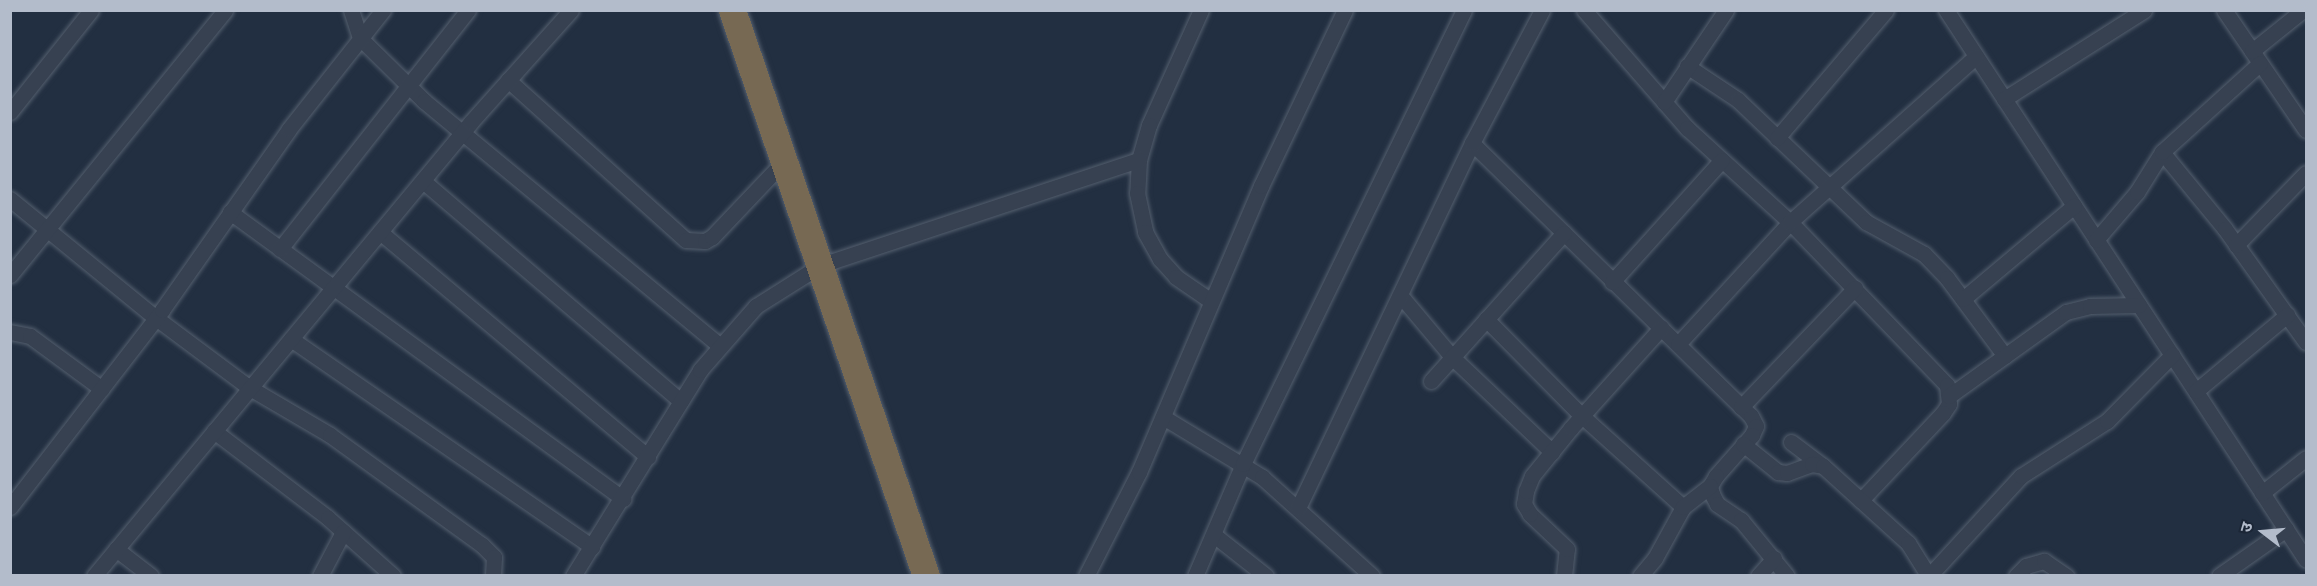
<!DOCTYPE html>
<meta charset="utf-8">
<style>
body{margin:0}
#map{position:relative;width:2317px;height:586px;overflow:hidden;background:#222f41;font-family:Lato,"Noto Sans Devanagari",sans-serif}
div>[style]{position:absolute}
.roads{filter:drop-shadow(0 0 2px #545f6e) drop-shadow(0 0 2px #545f6e)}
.street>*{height:15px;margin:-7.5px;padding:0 7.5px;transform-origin:7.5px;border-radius:7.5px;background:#374151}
.highway>*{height:27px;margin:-13.5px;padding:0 13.5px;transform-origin:13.5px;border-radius:13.5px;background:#776953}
span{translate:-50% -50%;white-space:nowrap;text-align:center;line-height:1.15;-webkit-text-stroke:4.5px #1b2636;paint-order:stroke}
.frame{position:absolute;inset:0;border:12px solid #b3bccb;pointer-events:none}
.north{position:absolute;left:2233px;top:502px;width:60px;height:60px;-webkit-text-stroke:4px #1b2636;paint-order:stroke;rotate:286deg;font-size:16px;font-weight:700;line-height:24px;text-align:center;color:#b3bccb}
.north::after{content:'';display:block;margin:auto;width:21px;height:27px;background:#b3bccb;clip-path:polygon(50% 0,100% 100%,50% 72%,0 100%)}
</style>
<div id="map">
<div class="roads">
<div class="street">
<div style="left:351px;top:10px;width:29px;rotate:72deg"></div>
<div style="left:360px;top:38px;width:90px;rotate:44.5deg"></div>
<div style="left:424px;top:101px;width:383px;rotate:39.6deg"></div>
<div style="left:1201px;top:10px;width:126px;rotate:114.3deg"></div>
<div style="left:1149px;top:125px;width:36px;rotate:106deg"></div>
<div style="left:1139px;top:160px;width:33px;rotate:93deg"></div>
<div style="left:1137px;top:193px;width:40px;rotate:78deg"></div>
<div style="left:1145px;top:232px;width:31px;rotate:61deg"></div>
<div style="left:1160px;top:259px;width:24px;rotate:48deg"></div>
<div style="left:1176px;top:277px;width:42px;rotate:34.4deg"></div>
<div style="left:1584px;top:10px;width:157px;rotate:48.9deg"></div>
<div style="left:1687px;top:128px;width:139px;rotate:42.4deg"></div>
<div style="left:1790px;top:222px;width:226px;rotate:46.1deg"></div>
<div style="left:1947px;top:385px;width:19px;rotate:84deg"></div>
<div style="left:1949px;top:404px;width:11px;rotate:124deg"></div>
<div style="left:1943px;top:413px;width:120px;rotate:133.3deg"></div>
<div style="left:1946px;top:10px;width:657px;rotate:56.79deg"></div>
<div style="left:2224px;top:10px;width:145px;rotate:55.7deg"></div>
<div style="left:2252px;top:51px;width:65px;rotate:-38.8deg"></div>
<div style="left:1687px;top:66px;width:61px;rotate:33.7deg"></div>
<div style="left:1738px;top:100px;width:177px;rotate:43.6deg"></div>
<div style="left:1866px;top:222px;width:66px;rotate:28.9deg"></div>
<div style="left:1924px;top:254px;width:33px;rotate:46deg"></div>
<div style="left:1947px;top:278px;width:97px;rotate:53.4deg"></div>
<div style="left:508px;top:80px;width:239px;rotate:42deg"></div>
<div style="left:686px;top:240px;width:19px;rotate:3deg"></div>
<div style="left:705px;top:241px;width:8px;rotate:-30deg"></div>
<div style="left:712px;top:237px;width:105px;rotate:-46.5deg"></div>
<div style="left:2004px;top:99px;width:166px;rotate:-32.4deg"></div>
<div style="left:1664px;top:102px;width:111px;rotate:-56deg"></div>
<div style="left:10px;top:112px;width:130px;rotate:-51.5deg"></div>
<div style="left:1777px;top:138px;width:168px;rotate:-49.6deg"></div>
<div style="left:1472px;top:143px;width:390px;rotate:44.4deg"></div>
<div style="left:1751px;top:416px;width:11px;rotate:63deg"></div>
<div style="left:1756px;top:426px;width:10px;rotate:114deg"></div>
<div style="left:1752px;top:435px;width:55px;rotate:131.3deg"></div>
<div style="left:1716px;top:476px;width:12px;rotate:121deg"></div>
<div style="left:1710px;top:486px;width:8px;rotate:76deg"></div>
<div style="left:1712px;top:494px;width:11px;rotate:63deg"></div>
<div style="left:1717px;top:504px;width:29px;rotate:34deg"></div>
<div style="left:1741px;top:520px;width:72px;rotate:50.6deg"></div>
<div style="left:2162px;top:152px;width:99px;rotate:50.7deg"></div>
<div style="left:2225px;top:229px;width:139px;rotate:54.4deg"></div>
<div style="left:423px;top:181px;width:339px;rotate:40.5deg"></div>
<div style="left:10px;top:199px;width:188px;rotate:39.2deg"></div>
<div style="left:156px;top:318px;width:117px;rotate:36.7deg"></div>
<div style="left:250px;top:388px;width:93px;rotate:30.4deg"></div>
<div style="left:330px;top:435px;width:188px;rotate:35.9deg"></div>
<div style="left:482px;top:545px;width:17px;rotate:45deg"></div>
<div style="left:494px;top:557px;width:19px;rotate:93deg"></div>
<div style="left:230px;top:212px;width:487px;rotate:36.1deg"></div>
<div style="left:380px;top:232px;width:350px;rotate:40deg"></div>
<div style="left:2096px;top:240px;width:63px;rotate:-49.5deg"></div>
<div style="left:2137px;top:192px;width:47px;rotate:-58deg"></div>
<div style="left:2162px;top:152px;width:132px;rotate:-42.2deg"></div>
<div style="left:2236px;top:245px;width:100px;rotate:-45.8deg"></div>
<div style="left:280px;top:249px;width:304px;rotate:-51.8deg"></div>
<div style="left:10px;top:275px;width:341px;rotate:-50.9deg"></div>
<div style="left:1612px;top:282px;width:164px;rotate:-48deg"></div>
<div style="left:1400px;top:295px;width:81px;rotate:50deg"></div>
<div style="left:1452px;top:357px;width:138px;rotate:43.5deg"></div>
<div style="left:1963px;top:299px;width:145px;rotate:-40deg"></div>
<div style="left:1486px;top:319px;width:136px;rotate:45.3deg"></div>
<div style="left:1582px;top:416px;width:136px;rotate:42deg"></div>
<div style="left:10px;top:332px;width:20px;rotate:11deg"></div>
<div style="left:30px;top:336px;width:89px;rotate:36.4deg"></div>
<div style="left:291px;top:339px;width:366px;rotate:34.6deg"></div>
<div style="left:1678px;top:344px;width:166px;rotate:-47.4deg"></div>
<div style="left:1790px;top:222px;width:249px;rotate:-41.7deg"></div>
<div style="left:1431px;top:381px;width:199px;rotate:-48.1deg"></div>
<div style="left:2196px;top:391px;width:119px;rotate:-39.9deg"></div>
<div style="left:1949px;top:396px;width:144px;rotate:-35.7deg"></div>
<div style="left:2066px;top:312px;width:25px;rotate:-14deg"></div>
<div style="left:2090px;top:306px;width:49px;rotate:-1.2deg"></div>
<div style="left:1741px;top:407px;width:165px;rotate:-46.2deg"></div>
<div style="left:1163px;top:417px;width:116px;rotate:31.2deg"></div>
<div style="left:1262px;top:477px;width:148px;rotate:42deg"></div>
<div style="left:214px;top:431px;width:143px;rotate:37.3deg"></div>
<div style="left:328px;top:518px;width:87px;rotate:41.7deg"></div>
<div style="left:1791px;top:442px;width:39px;rotate:37deg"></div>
<div style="left:1743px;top:444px;width:45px;rotate:38.7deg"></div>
<div style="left:1778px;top:472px;width:9px;rotate:6deg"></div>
<div style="left:1787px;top:473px;width:27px;rotate:-20deg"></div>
<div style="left:1812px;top:464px;width:11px;rotate:10deg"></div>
<div style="left:1823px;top:466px;width:115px;rotate:42.2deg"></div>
<div style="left:1908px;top:543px;width:39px;rotate:58deg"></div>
<div style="left:2262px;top:493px;width:56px;rotate:-38.5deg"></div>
<div style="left:10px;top:507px;width:249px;rotate:-52.3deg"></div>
<div style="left:162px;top:310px;width:221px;rotate:-54.9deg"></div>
<div style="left:289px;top:129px;width:152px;rotate:-51.7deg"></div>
<div style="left:1298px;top:508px;width:404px;rotate:-64.5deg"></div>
<div style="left:1472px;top:143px;width:150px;rotate:-62.2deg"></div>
<div style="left:1214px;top:535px;width:66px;rotate:38.3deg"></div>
<div style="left:116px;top:549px;width:44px;rotate:37.6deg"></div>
<div style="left:94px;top:576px;width:590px;rotate:-50.29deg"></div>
<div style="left:471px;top:122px;width:150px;rotate:-48.2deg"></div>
<div style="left:320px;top:576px;width:50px;rotate:-62.4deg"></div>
<div style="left:573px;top:576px;width:242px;rotate:-58.3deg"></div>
<div style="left:700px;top:370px;width:85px;rotate:-48.8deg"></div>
<div style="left:756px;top:306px;width:77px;rotate:-32.2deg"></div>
<div style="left:821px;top:265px;width:335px;rotate:-18.3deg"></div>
<div style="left:1086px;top:576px;width:117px;rotate:-63deg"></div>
<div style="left:1139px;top:472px;width:311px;rotate:-66.9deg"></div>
<div style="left:1261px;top:186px;width:195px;rotate:-64.5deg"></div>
<div style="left:1195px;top:576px;width:122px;rotate:-66.8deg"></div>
<div style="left:1243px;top:464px;width:505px;rotate:-64.04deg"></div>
<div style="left:1564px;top:576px;width:27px;rotate:-84deg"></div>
<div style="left:1567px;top:549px;width:51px;rotate:-136.6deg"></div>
<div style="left:1530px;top:514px;width:12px;rotate:-121deg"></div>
<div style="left:1524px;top:504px;width:13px;rotate:-81deg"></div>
<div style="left:1526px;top:491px;width:16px;rotate:-68deg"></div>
<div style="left:1532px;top:476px;width:62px;rotate:-50.9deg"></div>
<div style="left:1571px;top:428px;width:135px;rotate:-48deg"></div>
<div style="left:1640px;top:576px;width:23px;rotate:-50deg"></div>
<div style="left:1655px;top:558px;width:58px;rotate:-61.2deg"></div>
<div style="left:1683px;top:507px;width:34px;rotate:-38deg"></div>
<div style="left:1758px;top:576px;width:24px;rotate:-48deg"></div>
<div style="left:1929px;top:576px;width:136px;rotate:-47.4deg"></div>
<div style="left:2021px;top:476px;width:102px;rotate:-32.6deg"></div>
<div style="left:2107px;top:421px;width:93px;rotate:-45.4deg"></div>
<div style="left:2016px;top:576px;width:14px;rotate:-45deg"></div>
<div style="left:2026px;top:566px;width:19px;rotate:-16deg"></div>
<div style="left:2044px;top:561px;width:27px;rotate:34deg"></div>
<div style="left:2219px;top:576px;width:82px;rotate:-35deg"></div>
</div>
<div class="highway">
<div style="left:732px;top:10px;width:598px;rotate:71.08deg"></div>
</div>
</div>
<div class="frame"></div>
<div class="north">उ</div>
</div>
